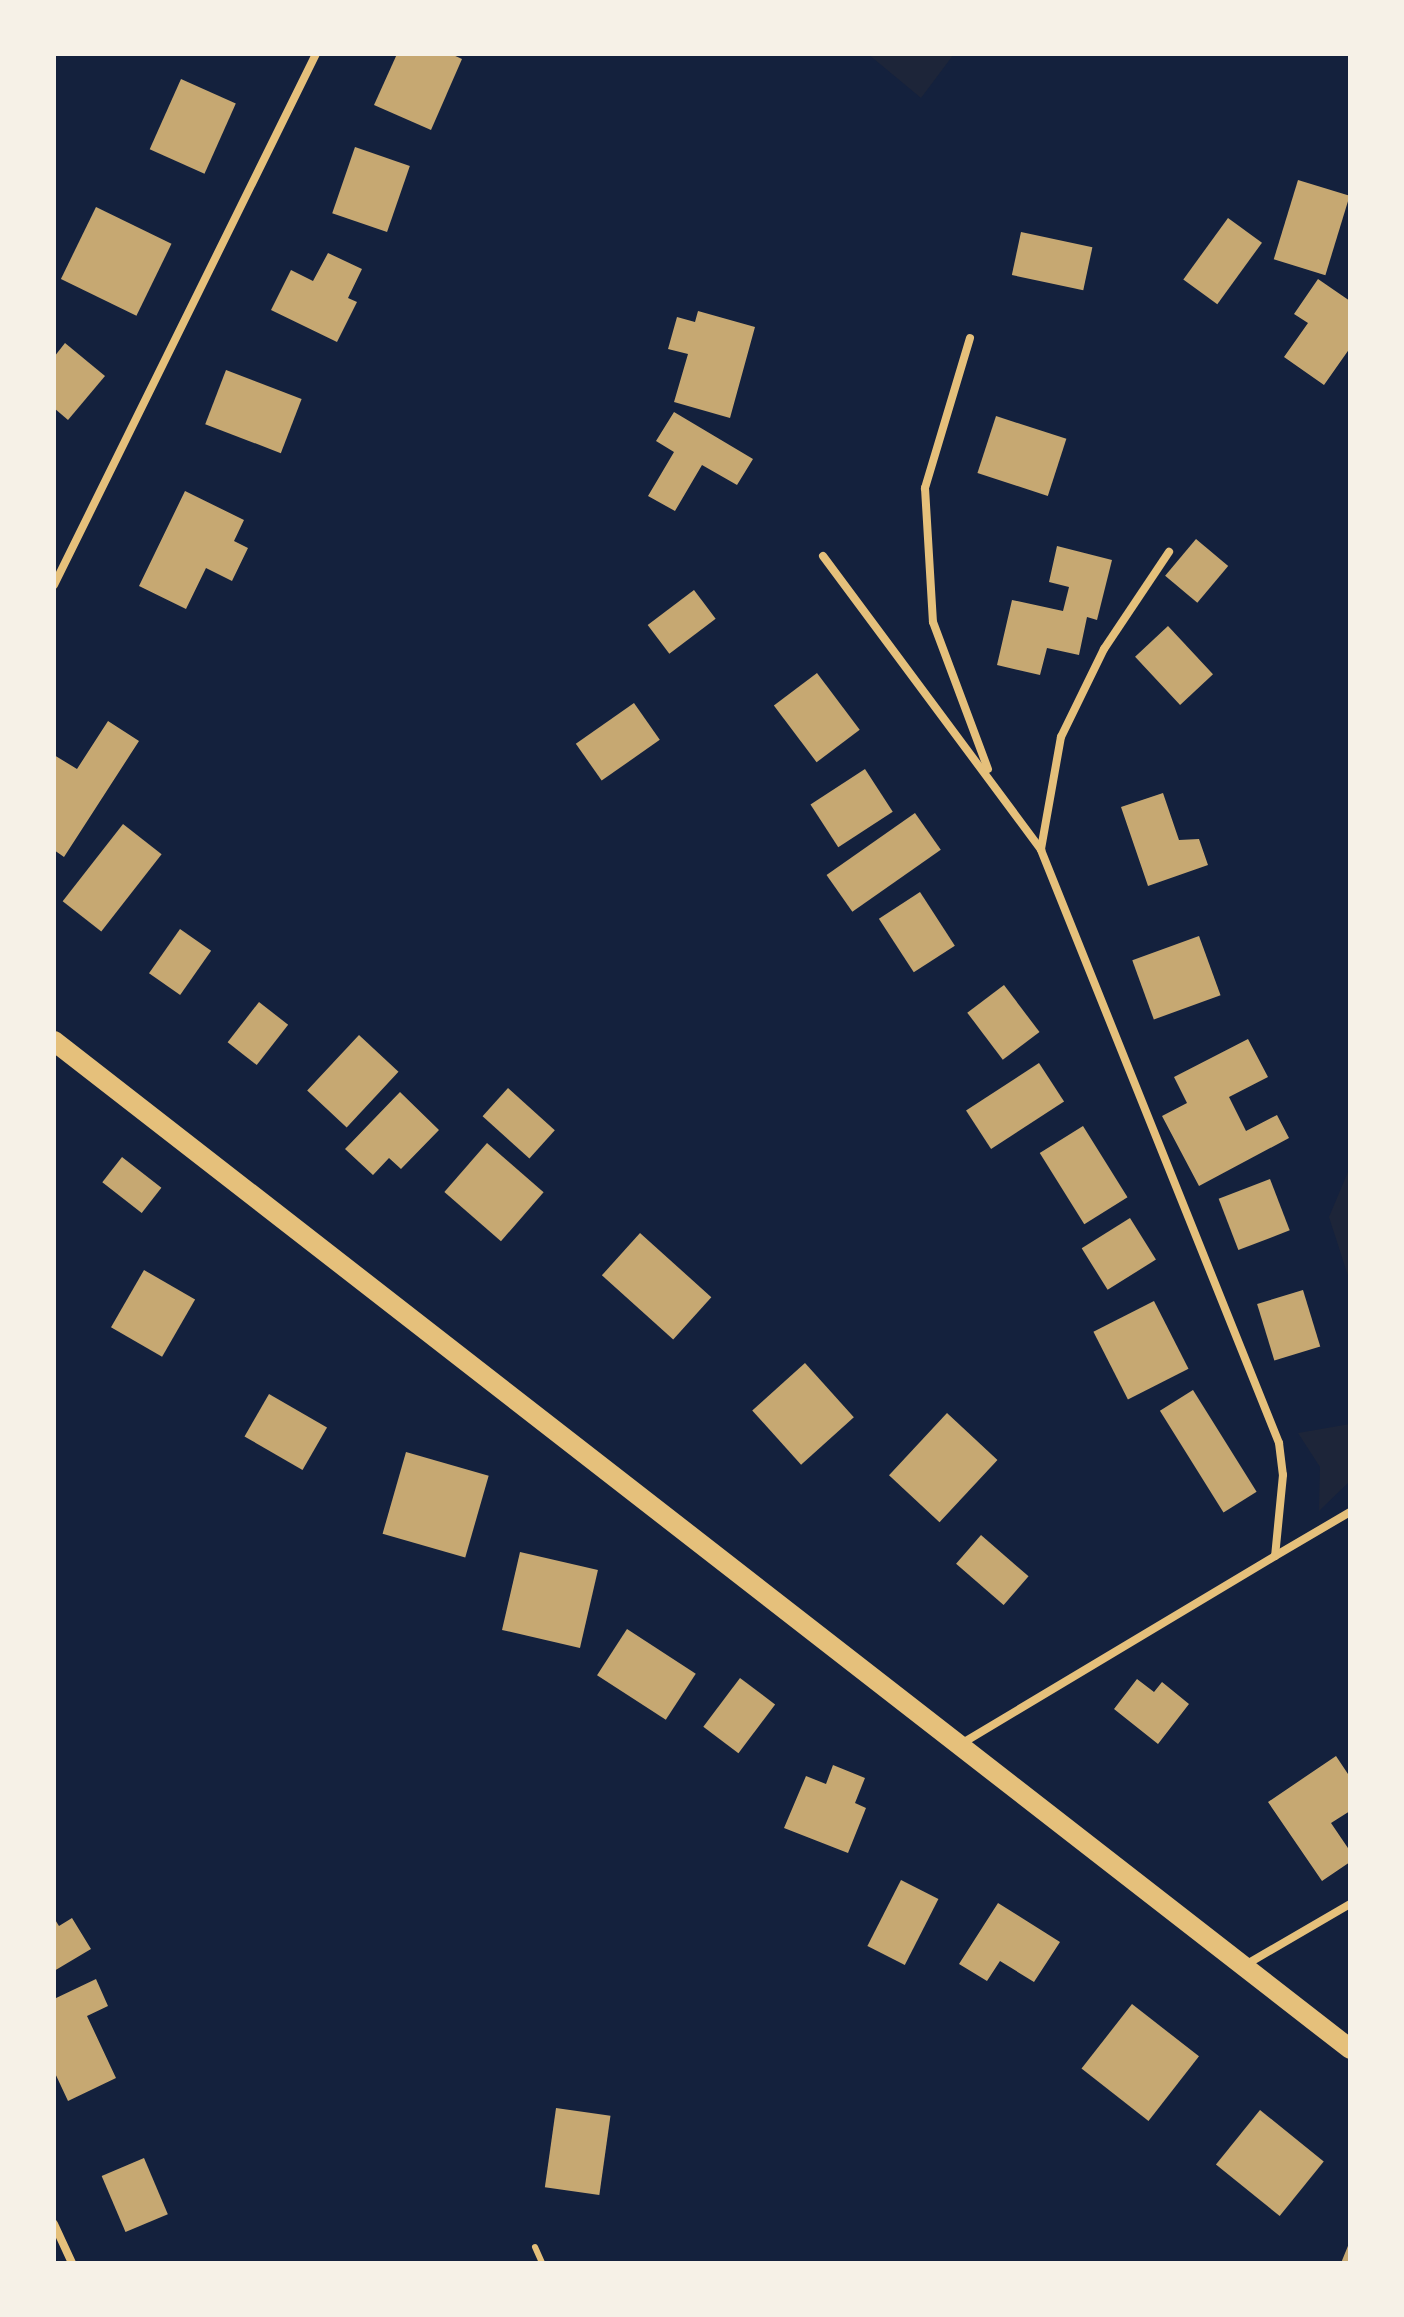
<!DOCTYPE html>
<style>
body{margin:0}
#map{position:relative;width:1404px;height:2317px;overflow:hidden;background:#14213d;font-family:Helvetica,sans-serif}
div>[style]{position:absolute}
.green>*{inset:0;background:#1d2539}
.building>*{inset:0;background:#c6a872;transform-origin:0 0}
.service>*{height:6px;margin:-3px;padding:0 3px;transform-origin:3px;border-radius:3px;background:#e5c07b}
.minor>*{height:8px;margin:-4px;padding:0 4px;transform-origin:4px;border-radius:4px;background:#e5c07b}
.primary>*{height:20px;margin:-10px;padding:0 10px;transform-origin:10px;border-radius:10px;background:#e5c07b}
span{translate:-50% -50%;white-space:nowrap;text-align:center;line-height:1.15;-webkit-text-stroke:8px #f6f1e7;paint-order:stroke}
.frame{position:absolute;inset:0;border:56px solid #f6f1e7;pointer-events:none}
</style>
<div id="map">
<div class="green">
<div style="clip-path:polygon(868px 54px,954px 54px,921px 98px)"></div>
<div style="clip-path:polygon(1350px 1167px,1350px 1282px,1329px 1217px)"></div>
<div style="clip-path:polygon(1350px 1424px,1350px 1481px,1319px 1511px,1320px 1467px,1298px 1433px)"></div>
</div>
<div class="building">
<div style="clip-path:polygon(397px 54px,451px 54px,462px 59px,431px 130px,374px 105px)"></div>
<div style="left:181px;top:79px;width:60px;height:77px;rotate:24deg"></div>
<div style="left:355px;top:147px;width:58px;height:70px;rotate:19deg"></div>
<div style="left:1298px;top:180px;width:54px;height:83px;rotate:17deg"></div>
<div style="left:96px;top:207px;width:84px;height:80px;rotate:26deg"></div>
<div style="left:1228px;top:218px;width:42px;height:76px;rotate:36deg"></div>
<div style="left:1021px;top:232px;width:73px;height:44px;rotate:12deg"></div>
<div style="clip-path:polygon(328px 253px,362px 269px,348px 298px,357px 302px,337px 342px,271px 310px,291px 270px,313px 281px)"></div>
<div style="clip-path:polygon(1318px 279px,1350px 301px,1350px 348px,1324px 385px,1284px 357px,1308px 323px,1294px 314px)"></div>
<div style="clip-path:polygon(698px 311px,755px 327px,730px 418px,674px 402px,688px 354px,668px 349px,677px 317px,695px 322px)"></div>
<div style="clip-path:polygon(65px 343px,105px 376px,68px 420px,54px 408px,54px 357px)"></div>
<div style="left:226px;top:370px;width:81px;height:58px;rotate:21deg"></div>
<div style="clip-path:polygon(674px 412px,753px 459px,737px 485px,702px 465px,675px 511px,648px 496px,674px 452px,656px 441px)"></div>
<div style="left:996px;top:416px;width:74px;height:60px;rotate:18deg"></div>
<div style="clip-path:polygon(185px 491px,244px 520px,234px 541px,248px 548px,232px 581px,206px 568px,186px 609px,139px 586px)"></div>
<div style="left:1196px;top:539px;width:42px;height:48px;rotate:40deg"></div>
<div style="clip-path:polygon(1057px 546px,1112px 560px,1097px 620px,1087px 617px,1079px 655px,1047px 648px,1040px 675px,997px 665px,1012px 600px,1063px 611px,1069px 587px,1049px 582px)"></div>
<div style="left:694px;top:590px;width:36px;height:58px;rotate:53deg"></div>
<div style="left:1168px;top:626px;width:66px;height:45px;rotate:47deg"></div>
<div style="left:817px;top:673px;width:71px;height:54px;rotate:53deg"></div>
<div style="left:634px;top:703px;width:45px;height:71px;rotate:55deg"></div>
<div style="clip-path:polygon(108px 721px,139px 741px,64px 857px,54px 850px,54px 755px,77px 769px)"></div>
<div style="left:865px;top:769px;width:51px;height:65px;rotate:57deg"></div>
<div style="clip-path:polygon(1163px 793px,1179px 840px,1199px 839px,1208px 865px,1148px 886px,1121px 807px)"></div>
<div style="left:915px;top:813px;width:45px;height:108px;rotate:55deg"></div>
<div style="left:123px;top:824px;width:49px;height:98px;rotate:38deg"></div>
<div style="left:920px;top:892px;width:64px;height:49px;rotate:57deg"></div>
<div style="left:180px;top:929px;width:38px;height:54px;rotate:35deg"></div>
<div style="left:1199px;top:936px;width:63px;height:71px;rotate:70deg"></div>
<div style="left:1004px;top:985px;width:59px;height:46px;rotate:53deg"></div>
<div style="left:259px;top:1002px;width:37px;height:51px;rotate:38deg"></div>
<div style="left:359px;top:1035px;width:54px;height:76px;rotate:43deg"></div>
<div style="clip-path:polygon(1248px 1039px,1268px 1077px,1229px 1097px,1246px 1131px,1277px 1115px,1289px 1138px,1199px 1186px,1162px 1116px,1187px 1103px,1174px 1077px)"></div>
<div style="left:1039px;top:1063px;width:46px;height:87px;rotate:57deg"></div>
<div style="left:508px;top:1088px;width:63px;height:38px;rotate:42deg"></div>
<div style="clip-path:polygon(400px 1092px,439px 1130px,401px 1169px,389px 1158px,373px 1175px,345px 1149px)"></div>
<div style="left:1083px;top:1126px;width:84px;height:51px;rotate:58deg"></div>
<div style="left:487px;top:1143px;width:75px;height:65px;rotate:41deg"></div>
<div style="left:122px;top:1157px;width:50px;height:32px;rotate:38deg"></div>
<div style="left:1270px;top:1179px;width:55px;height:55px;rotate:69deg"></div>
<div style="left:1130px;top:1218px;width:49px;height:57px;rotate:58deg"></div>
<div style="left:640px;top:1233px;width:96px;height:57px;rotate:42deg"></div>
<div style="left:144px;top:1270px;width:59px;height:66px;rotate:30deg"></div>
<div style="left:1303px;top:1290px;width:59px;height:48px;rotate:73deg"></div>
<div style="left:1154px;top:1301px;width:76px;height:68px;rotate:63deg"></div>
<div style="left:805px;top:1363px;width:73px;height:71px;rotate:48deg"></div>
<div style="left:1193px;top:1390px;width:120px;height:39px;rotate:58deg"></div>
<div style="left:269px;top:1394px;width:67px;height:49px;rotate:30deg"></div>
<div style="left:947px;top:1413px;width:69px;height:85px;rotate:43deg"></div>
<div style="left:406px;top:1452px;width:86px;height:85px;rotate:16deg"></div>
<div style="left:981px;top:1535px;width:63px;height:38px;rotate:41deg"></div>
<div style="left:520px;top:1552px;width:80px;height:80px;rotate:13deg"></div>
<div style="left:627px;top:1629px;width:82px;height:55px;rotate:33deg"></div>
<div style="left:740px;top:1678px;width:44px;height:61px;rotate:37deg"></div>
<div style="clip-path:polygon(1137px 1679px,1154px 1692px,1162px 1682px,1189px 1704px,1158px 1744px,1114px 1709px)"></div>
<div style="clip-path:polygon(1336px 1756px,1350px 1777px,1350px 1811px,1331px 1823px,1350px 1851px,1350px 1862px,1322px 1881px,1268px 1802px)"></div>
<div style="clip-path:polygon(833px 1765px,865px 1778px,855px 1803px,866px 1808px,848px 1853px,784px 1828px,806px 1776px,826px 1784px)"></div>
<div style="left:901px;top:1880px;width:42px;height:74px;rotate:27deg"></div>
<div style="clip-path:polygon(998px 1903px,1060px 1942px,1034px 1982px,1000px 1961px,987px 1981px,959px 1964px)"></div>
<div style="clip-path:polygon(54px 1918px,59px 1926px,72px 1918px,91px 1949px,54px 1971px)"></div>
<div style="clip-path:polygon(96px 1979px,108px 2006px,87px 2016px,116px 2078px,68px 2101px,54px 2071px,54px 1999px)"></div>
<div style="left:1132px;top:2004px;width:85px;height:82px;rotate:38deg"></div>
<div style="left:556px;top:2108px;width:55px;height:80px;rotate:8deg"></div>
<div style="left:1260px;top:2110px;width:82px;height:70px;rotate:39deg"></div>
<div style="left:144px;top:2158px;width:61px;height:46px;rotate:67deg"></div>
<div style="clip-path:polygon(1350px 2241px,1350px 2263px,1341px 2263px)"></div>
</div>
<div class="service">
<div style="left:535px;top:2247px;width:17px;rotate:66deg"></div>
</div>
<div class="minor">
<div style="left:970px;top:338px;width:157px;rotate:106.7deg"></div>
<div style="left:925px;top:488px;width:134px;rotate:86.6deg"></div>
<div style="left:933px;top:622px;width:157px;rotate:69.5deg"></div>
<div style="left:823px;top:556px;width:366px;rotate:53.4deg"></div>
<div style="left:1041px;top:850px;width:639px;rotate:68.13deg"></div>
<div style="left:1279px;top:1443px;width:32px;rotate:83deg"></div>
<div style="left:1283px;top:1475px;width:81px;rotate:95.6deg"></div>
<div style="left:1275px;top:1556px;width:366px;rotate:149.1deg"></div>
<div style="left:54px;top:585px;width:592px;rotate:-63.74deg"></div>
<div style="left:1041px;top:849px;width:114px;rotate:-79.9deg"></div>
<div style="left:1061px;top:737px;width:98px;rotate:-64deg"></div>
<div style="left:1104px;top:649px;width:117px;rotate:-56.2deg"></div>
<div style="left:1275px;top:1556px;width:87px;rotate:-30.4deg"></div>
<div style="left:1247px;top:1964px;width:119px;rotate:-30.2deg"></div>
<div style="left:54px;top:2224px;width:43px;rotate:65.2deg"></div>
</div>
<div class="primary">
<div style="left:54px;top:1041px;width:1642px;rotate:37.87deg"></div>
</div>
<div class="frame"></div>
</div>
